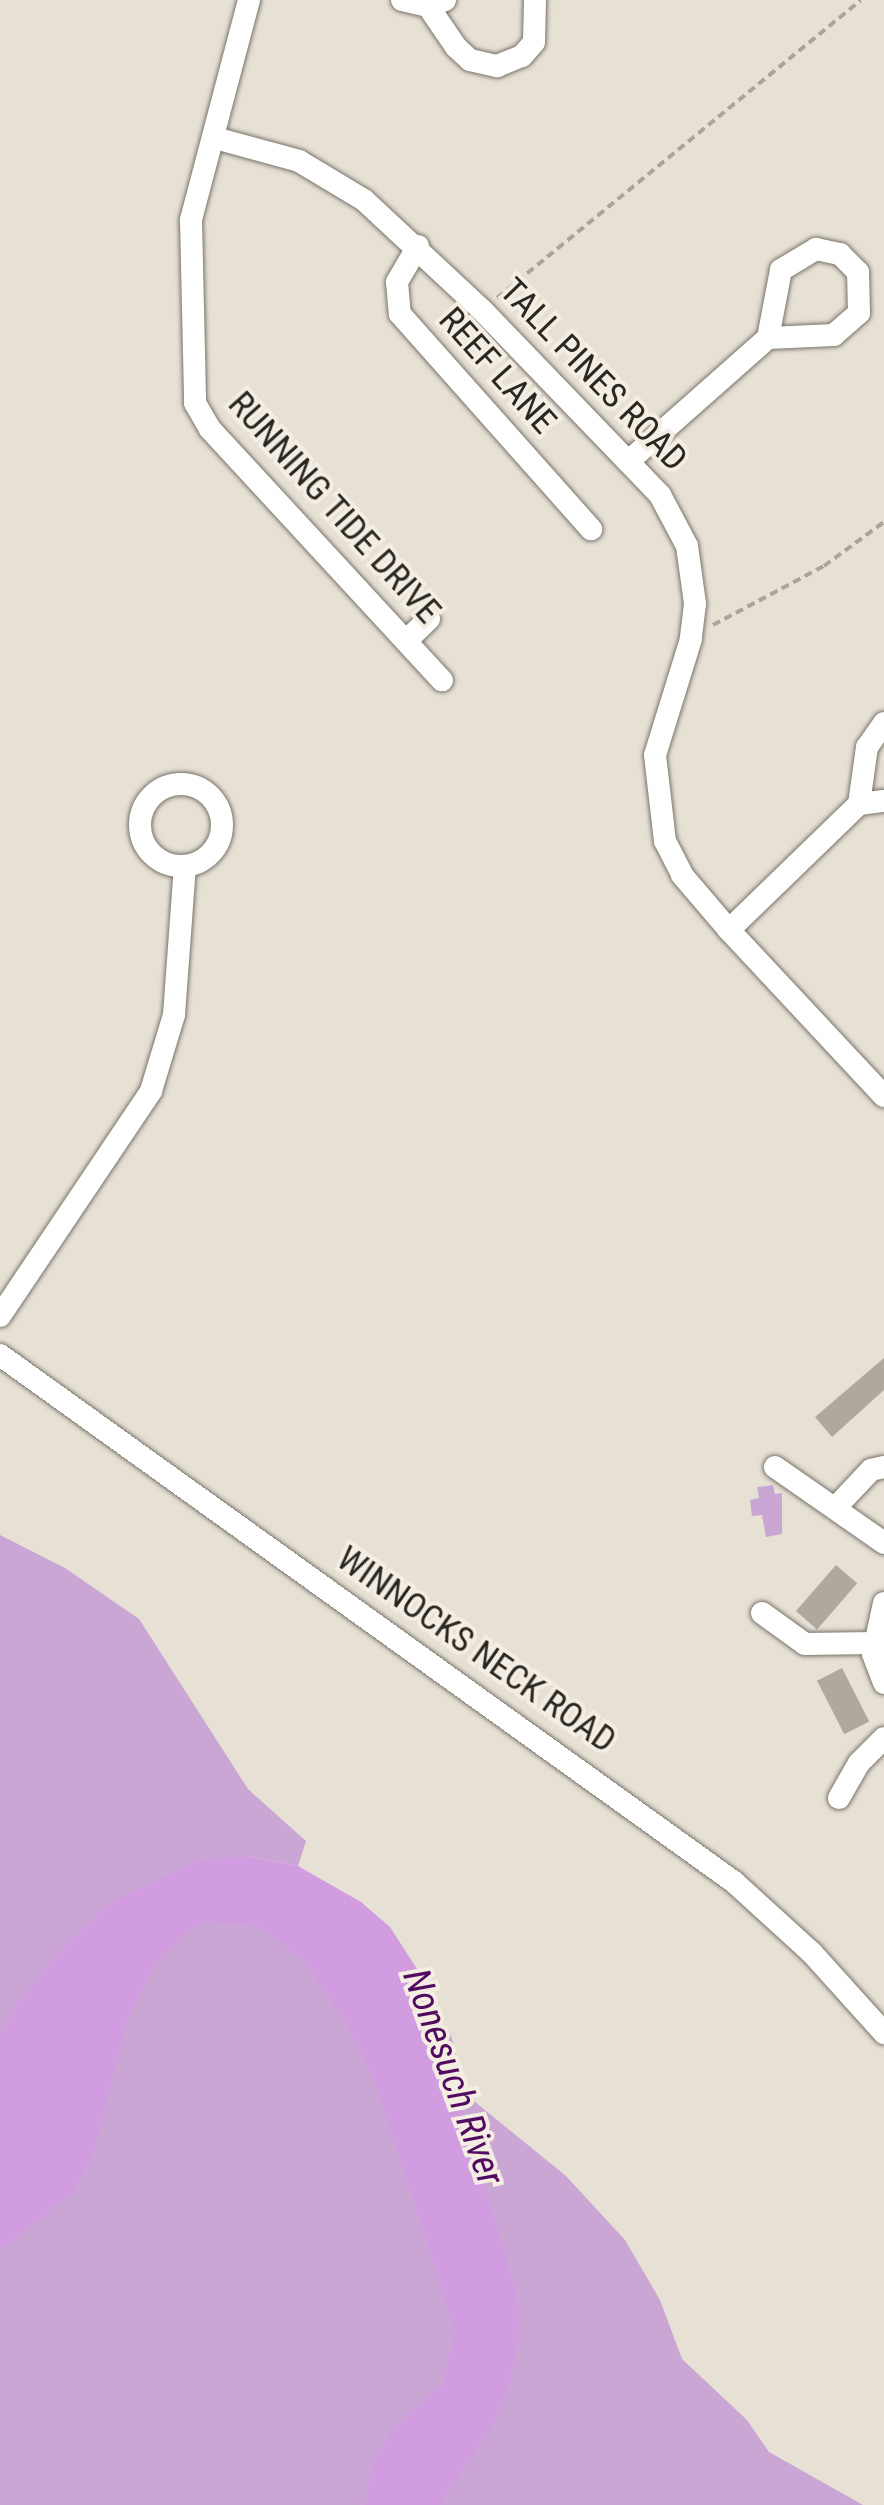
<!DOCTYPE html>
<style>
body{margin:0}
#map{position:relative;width:884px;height:2505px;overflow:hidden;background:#e6e0d5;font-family:"Roboto Condensed",sans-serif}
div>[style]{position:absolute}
.green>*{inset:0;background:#caa6d5}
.water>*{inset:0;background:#d29ce1}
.building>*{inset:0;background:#aea89e;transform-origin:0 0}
.path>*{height:4px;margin-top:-2px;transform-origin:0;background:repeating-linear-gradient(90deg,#aaa59c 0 8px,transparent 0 13px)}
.roads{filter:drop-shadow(0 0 2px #79746a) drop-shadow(0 0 2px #79746a)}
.minor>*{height:22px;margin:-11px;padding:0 11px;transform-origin:11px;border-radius:11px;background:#fff}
.minor>.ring{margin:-11px;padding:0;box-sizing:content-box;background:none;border:22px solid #fff;border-radius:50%}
span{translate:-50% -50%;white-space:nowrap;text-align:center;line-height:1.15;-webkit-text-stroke:8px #f3ede2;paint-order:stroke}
.street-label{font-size:35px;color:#2a2723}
.water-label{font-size:38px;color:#510c61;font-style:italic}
</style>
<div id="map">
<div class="green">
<div style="clip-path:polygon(773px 1485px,775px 1494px,782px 1493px,782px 1534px,766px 1537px,762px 1515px,752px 1516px,750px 1500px,759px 1498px,757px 1487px)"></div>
<div style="clip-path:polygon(0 1535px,65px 1568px,139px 1619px,248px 1789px,306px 1841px,298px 1866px,245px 1856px,0 2054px)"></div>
<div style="clip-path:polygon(250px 1911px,330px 1983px,373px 2070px,449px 2029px,469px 2097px,566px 2176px,625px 2240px,660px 2300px,682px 2359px,747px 2420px,769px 2452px,863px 2505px,0 2505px,0 2217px,132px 1994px,181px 1927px)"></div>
</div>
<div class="water">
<div style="clip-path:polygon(245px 1856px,298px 1866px,361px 1902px,390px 1927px,417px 1969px,447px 2055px,517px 2295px,520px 2330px,509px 2387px,490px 2430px,440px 2505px,365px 2505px,372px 2461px,396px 2426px,443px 2383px,455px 2331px,377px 2088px,350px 2029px,304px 1961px,258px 1926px,207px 1922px,190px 1929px,154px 1966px,128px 2018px,93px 2155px,75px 2191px,0 2251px,0 2034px,16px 2005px,64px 1946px,114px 1900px,198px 1860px)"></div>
</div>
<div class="building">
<div style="clip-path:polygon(884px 1358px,884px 1390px,832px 1437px,815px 1417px)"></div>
<div style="left:836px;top:1565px;width:28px;height:61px;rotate:41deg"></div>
<div style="left:842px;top:1668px;width:60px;height:28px;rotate:63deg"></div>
</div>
<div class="path">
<div style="left:497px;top:298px;width:470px;rotate:-39.3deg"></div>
<div style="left:713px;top:625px;width:126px;rotate:-28deg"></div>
<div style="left:824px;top:566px;width:74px;rotate:-36.3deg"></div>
</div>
<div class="roads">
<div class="minor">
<div style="left:249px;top:0;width:228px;rotate:104.8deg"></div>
<div style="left:191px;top:220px;width:183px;rotate:88.7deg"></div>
<div style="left:195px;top:403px;width:30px;rotate:60deg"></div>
<div style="left:210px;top:429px;width:342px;rotate:47.3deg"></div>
<div style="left:402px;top:0;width:27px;rotate:13deg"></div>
<div style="left:445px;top:0;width:18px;rotate:161deg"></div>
<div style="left:428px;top:6px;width:50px;rotate:55.7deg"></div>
<div style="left:456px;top:47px;width:19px;rotate:43deg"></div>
<div style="left:470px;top:60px;width:28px;rotate:13deg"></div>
<div style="left:497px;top:66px;width:27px;rotate:-22deg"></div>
<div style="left:522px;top:56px;width:18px;rotate:-49deg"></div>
<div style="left:534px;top:42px;width:42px;rotate:-88.6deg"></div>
<div style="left:215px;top:138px;width:87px;rotate:15.3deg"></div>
<div style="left:299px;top:161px;width:76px;rotate:31deg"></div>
<div style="left:364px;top:200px;width:161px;rotate:43deg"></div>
<div style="left:482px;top:310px;width:257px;rotate:46.1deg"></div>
<div style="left:660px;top:495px;width:58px;rotate:62.1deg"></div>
<div style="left:687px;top:546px;width:59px;rotate:82.1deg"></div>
<div style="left:695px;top:604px;width:35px;rotate:97deg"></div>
<div style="left:691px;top:639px;width:121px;rotate:107.2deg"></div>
<div style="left:655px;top:755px;width:87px;rotate:83.4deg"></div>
<div style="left:665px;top:841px;width:38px;rotate:63deg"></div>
<div style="left:682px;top:875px;width:72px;rotate:49.5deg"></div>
<div style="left:729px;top:930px;width:227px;rotate:47deg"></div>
<div style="left:418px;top:246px;width:42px;rotate:120.3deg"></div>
<div style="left:397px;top:282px;width:32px;rotate:85deg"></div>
<div style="left:400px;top:314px;width:288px;rotate:48.4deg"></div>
<div style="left:816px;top:249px;width:25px;rotate:12deg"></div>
<div style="left:840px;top:254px;width:25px;rotate:45deg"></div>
<div style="left:858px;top:272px;width:41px;rotate:88.6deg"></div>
<div style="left:859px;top:313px;width:33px;rotate:139deg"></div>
<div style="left:834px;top:335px;width:66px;rotate:177.4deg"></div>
<div style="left:768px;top:338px;width:69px;rotate:-79.2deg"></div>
<div style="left:781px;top:270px;width:41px;rotate:-31deg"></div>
<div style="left:630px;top:460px;width:184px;rotate:-41.5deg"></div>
<div style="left:406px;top:641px;width:32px;rotate:-44deg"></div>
<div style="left:884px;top:723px;width:29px;rotate:125deg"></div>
<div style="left:867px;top:747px;width:58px;rotate:98deg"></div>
<div style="left:859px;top:804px;width:25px;rotate:-7deg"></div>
<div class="ring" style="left:140px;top:784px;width:60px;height:60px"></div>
<div style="left:729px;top:930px;width:181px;rotate:-44.1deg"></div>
<div style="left:0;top:1316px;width:271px;rotate:-56.1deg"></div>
<div style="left:151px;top:1091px;width:79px;rotate:-73.2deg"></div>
<div style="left:174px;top:1015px;width:149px;rotate:-85.8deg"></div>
<div style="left:0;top:1355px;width:904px;rotate:35.68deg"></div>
<div style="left:734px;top:1882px;width:105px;rotate:42.3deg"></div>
<div style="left:812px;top:1953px;width:108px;rotate:48deg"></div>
<div style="left:775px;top:1467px;width:133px;rotate:34.9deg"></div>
<div style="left:837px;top:1506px;width:50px;rotate:-46.6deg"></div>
<div style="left:871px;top:1470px;width:13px;rotate:-13deg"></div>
<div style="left:884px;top:1603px;width:52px;rotate:102.2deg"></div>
<div style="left:873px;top:1654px;width:31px;rotate:69deg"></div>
<div style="left:762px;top:1613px;width:53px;rotate:35.8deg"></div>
<div style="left:805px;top:1644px;width:69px;rotate:-0.8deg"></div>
<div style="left:839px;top:1798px;width:40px;rotate:-60.3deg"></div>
<div style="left:859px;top:1763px;width:35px;rotate:-45deg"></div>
</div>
</div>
<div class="street-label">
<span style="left:497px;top:371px;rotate:48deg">REEF LANE</span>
<span style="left:593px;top:375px;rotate:46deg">TALL PINES ROAD</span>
<span style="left:334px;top:508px;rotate:48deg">RUNNING TIDE DRIVE</span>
<span style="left:476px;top:1650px;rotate:35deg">WINNOCKS NECK ROAD</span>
</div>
<div class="water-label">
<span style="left:453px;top:2077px;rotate:70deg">Nonesuch River</span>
</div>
</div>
